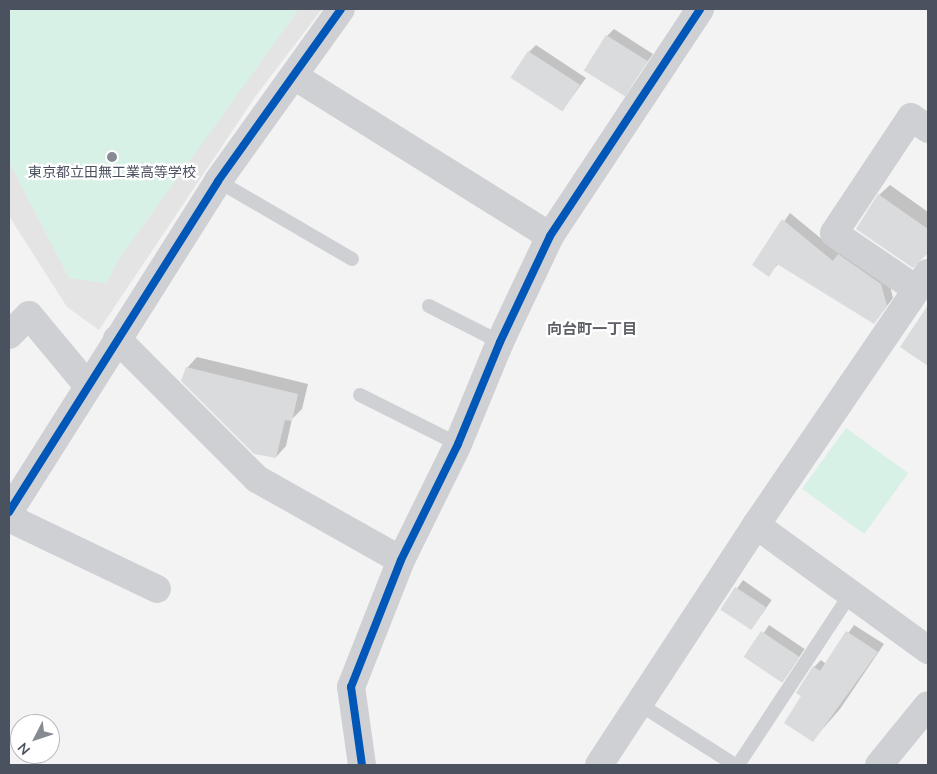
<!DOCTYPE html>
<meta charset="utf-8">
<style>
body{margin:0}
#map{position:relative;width:937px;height:774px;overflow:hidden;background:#f3f3f3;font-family:"Nunito Sans","Noto Sans JP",sans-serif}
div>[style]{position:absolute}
.education>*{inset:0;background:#e5e4e5}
.green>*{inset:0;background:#d8f1e6;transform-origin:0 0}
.shadow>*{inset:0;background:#0003;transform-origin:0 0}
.building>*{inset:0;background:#dadbdd;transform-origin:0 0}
.lane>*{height:14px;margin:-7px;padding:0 7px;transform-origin:7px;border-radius:7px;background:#ced0d4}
.street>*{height:28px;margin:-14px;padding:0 14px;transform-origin:14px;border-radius:14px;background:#ced0d4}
.cycleway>*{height:8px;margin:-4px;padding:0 4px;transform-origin:4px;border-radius:4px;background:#0057b8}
.dots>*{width:14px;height:14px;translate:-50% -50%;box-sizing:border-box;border:2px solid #fff;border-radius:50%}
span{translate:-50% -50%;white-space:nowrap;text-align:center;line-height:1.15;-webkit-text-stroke:4.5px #fff;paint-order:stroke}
.poi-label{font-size:14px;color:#4a515f}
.neighbourhood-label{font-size:15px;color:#5e6167;font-weight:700}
.frame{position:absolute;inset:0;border:10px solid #4a515f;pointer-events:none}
.north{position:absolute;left:10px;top:714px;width:50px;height:50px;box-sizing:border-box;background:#fff;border:1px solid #b7b9bf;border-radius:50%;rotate:229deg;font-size:14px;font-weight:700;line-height:20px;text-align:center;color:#4a515f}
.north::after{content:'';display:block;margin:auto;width:18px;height:22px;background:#858a93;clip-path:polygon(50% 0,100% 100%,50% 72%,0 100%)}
</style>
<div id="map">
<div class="education">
<div style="clip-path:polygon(9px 9px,322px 9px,255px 97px,99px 330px,67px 307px,9px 216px)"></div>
</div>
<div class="green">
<div style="clip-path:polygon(9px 9px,299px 9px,117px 262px,107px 283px,69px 278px,9px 162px)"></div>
<div style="left:846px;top:428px;width:77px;height:75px;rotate:36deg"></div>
</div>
<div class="shadow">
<div style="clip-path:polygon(614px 29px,653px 54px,625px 93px,607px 36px)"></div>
<div style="clip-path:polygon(536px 45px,586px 78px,563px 109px,529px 52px)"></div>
<div style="clip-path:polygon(890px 185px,928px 212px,928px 253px,913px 266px,879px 195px)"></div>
<div style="clip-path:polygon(790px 213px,840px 254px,845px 248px,888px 277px,893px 298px,874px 323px,779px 263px,768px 275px,754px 264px)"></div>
<div style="clip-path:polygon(928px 311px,928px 364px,902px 346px)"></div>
<div style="clip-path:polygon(197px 357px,308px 384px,302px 409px,292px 419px,286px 446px,276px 457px,187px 368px)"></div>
<div style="left:743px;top:580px;width:35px;height:36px;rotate:35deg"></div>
<div style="left:769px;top:625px;width:43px;height:40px;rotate:34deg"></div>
<div style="clip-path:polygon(854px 625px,884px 644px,840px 709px,813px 740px,803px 696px,814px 667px,821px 660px,826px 664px)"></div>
</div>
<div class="building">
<div style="left:606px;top:35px;width:49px;height:42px;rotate:32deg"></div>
<div style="left:528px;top:51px;width:62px;height:32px;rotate:33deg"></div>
<div style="clip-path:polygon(878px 194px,928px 229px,928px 253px,913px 268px,856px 229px)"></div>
<div style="clip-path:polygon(782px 219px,833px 261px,838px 254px,881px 284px,887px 306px,874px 324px,777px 264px,769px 277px,752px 265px)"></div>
<div style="clip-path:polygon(928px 305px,928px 366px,900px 347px)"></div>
<div style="clip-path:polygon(186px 367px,298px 394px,292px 421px,285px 420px,276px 458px,254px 454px,181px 381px)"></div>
<div style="left:735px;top:587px;width:37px;height:27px;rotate:33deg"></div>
<div style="left:761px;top:631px;width:46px;height:31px;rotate:34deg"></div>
<div style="clip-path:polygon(846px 631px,878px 652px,813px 742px,784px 723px,801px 696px,796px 693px,813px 666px,820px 671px)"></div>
</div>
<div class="lane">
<div style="left:218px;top:181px;width:155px;rotate:30.2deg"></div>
<div style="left:429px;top:306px;width:80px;rotate:26.9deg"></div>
<div style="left:360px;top:395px;width:110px;rotate:26.6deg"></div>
<div style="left:639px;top:704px;width:114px;rotate:32.4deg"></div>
<div style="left:738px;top:765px;width:206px;rotate:-56.7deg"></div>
</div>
<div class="street">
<div style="left:294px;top:76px;width:302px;rotate:32deg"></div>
<div style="left:916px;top:289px;width:99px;rotate:-145.7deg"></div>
<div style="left:834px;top:233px;width:139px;rotate:-56.4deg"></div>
<div style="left:911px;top:117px;width:21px;rotate:35deg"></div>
<div style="left:9px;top:335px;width:28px;rotate:-45deg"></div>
<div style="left:29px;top:315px;width:92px;rotate:50.3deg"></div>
<div style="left:117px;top:339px;width:198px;rotate:45deg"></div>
<div style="left:257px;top:479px;width:165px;rotate:29.4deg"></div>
<div style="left:9px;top:512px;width:391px;rotate:-57.7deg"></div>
<div style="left:218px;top:181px;width:211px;rotate:-54.4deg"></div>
<div style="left:9px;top:518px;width:164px;rotate:25.6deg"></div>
<div style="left:756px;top:525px;width:213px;rotate:36deg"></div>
<div style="left:362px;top:765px;width:79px;rotate:-98deg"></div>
<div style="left:351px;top:687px;width:136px;rotate:-68.5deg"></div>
<div style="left:401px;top:560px;width:129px;rotate:-63.8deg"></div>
<div style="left:458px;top:444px;width:110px;rotate:-67.6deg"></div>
<div style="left:500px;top:342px;width:117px;rotate:-64.7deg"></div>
<div style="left:550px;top:236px;width:272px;rotate:-56.5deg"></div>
<div style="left:599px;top:765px;width:287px;rotate:-56.8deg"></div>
<div style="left:756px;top:525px;width:305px;rotate:-55.7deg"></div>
<div style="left:879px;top:765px;width:77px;rotate:-50.8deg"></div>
</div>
<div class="cycleway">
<div style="left:9px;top:512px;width:391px;rotate:-57.7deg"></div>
<div style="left:218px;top:181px;width:211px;rotate:-54.4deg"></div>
<div style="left:362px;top:765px;width:79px;rotate:-98deg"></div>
<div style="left:351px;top:687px;width:136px;rotate:-68.5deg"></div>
<div style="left:401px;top:560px;width:129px;rotate:-63.8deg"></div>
<div style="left:458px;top:444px;width:110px;rotate:-67.6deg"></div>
<div style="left:500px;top:342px;width:117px;rotate:-64.7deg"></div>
<div style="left:550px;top:236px;width:272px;rotate:-56.5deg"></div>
</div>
<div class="dots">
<div style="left:112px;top:157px;background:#858a93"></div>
</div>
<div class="poi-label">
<span style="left:112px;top:173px">東京都立田無工業高等学校</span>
</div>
<div class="neighbourhood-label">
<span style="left:592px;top:330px">向台町一丁目</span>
</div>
<div class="frame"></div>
<div class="north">N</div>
</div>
